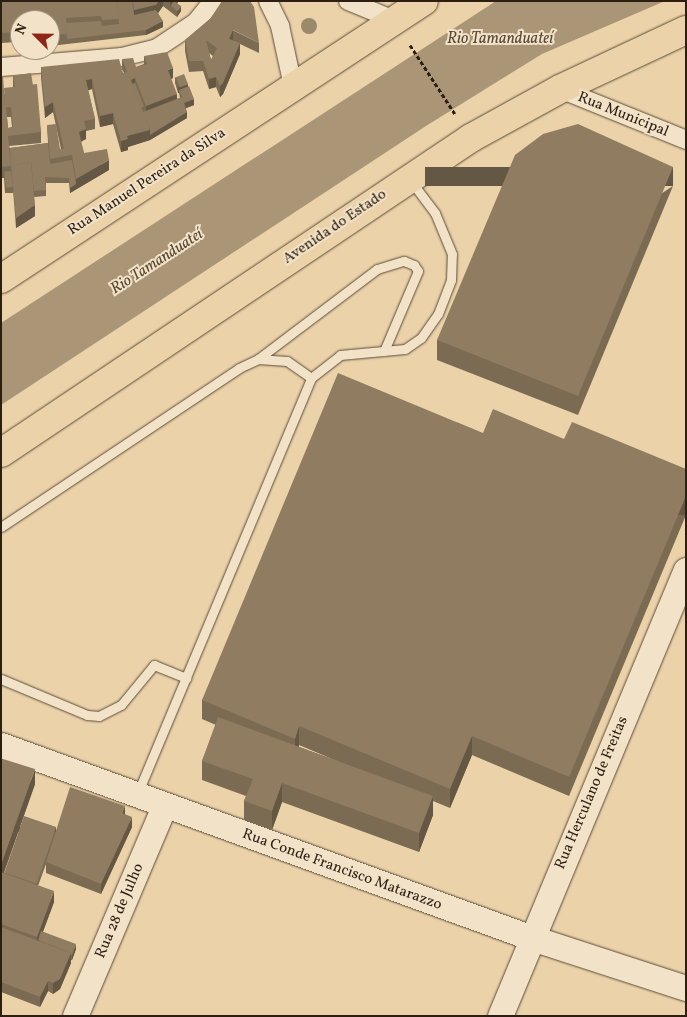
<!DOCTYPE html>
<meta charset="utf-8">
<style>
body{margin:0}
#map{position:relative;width:687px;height:1017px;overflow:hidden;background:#ebd2a9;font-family:Vollkorn,serif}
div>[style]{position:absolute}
.water>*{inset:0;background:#aa9576}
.path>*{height:3px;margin-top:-1.5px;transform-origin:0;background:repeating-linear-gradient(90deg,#2c1e13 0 4px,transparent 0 6.5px)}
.roads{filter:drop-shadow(0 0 1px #5c4b38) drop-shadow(0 0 1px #5c4b38)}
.lane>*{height:9px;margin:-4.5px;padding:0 4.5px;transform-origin:4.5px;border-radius:4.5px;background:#f2e2c7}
.street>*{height:18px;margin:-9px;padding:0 9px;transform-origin:9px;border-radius:9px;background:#f2e2c7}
.secondary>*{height:25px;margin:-12.5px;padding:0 12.5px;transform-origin:12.5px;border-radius:12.5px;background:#f2e2c7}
.highway>*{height:28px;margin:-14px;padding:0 14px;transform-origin:14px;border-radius:14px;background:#ebd2a9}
.trees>*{width:16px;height:16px;margin:-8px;border-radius:50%;background:#9c886b}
.wall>*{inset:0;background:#7b6b53}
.shaded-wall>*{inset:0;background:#645744;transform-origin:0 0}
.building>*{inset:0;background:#8f7c61;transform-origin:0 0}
span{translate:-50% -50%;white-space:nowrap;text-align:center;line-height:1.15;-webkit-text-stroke:4px #f2e2c7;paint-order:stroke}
.street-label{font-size:15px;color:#2c1e13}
.water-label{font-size:16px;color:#584836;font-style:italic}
.frame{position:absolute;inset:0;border:2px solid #2c1e13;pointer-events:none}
.north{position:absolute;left:10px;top:10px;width:50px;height:50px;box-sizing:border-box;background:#f2e2c7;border:1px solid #a3947f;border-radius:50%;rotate:293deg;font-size:14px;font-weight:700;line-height:20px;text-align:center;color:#2c1e13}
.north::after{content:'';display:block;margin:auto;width:18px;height:22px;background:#8f2418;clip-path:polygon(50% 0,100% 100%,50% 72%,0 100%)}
</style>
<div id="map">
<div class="water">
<div style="clip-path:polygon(496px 1px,665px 1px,542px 54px,426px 126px,1px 405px,1px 323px)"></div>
</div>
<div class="path">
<div style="left:410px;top:45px;width:82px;rotate:56.9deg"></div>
</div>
<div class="roads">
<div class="lane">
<div style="left:258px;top:359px;width:149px;rotate:-37.1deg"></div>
<div style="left:377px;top:269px;width:28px;rotate:-17deg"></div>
<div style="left:404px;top:261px;width:11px;rotate:22deg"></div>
<div style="left:414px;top:265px;width:7px;rotate:56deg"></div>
<div style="left:418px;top:271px;width:87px;rotate:113deg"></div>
<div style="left:1px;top:527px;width:286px;rotate:-33.7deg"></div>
<div style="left:239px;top:368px;width:21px;rotate:-25deg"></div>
<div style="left:258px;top:359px;width:29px;rotate:4deg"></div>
<div style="left:287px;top:361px;width:29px;rotate:35deg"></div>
<div style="left:1px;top:679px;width:93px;rotate:22.7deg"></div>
<div style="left:87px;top:715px;width:12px;rotate:5deg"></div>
<div style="left:99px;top:716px;width:25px;rotate:-27deg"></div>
<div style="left:121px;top:705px;width:52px;rotate:-50.5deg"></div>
<div style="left:154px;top:665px;width:35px;rotate:22deg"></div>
<div style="left:138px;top:792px;width:449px;rotate:-67.3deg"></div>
<div style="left:311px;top:378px;width:37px;rotate:-38deg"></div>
<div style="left:340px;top:355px;width:65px;rotate:-5.3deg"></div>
<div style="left:405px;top:349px;width:19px;rotate:-35deg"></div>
<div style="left:421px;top:338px;width:29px;rotate:-55deg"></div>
<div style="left:438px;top:314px;width:36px;rotate:-69deg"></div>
<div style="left:451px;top:280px;width:26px;rotate:-88deg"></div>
<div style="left:452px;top:254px;width:44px;rotate:-112.5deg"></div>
<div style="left:435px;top:213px;width:39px;rotate:-127deg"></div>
</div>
<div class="street">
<div style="left:268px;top:1px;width:28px;rotate:64deg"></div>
<div style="left:280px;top:26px;width:61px;rotate:77.8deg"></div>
<div style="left:348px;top:1px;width:50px;rotate:22.4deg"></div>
<div style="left:1px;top:67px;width:121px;rotate:-4.7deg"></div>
<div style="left:122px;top:57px;width:36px;rotate:-14deg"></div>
<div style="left:157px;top:48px;width:47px;rotate:-33.7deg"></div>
<div style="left:196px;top:22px;width:27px;rotate:-51deg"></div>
<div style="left:560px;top:89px;width:136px;rotate:22deg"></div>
</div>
<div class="secondary">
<div style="left:1px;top:745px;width:565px;rotate:19.97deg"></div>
<div style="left:532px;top:938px;width:162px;rotate:18deg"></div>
<div style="left:75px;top:1016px;width:228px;rotate:-67deg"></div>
<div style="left:500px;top:1016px;width:483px;rotate:-67.4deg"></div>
</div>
<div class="highway">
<div style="left:1px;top:279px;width:506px;rotate:-33.31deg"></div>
<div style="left:1px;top:453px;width:566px;rotate:-33.83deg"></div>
<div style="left:471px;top:138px;width:102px;rotate:-28.8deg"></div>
<div style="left:560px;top:89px;width:139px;rotate:-25.1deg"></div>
</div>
</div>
<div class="trees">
<div style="left:309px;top:26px"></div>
</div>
<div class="wall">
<div style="clip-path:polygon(1px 1px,179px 1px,177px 3px,181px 11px,177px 17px,163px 6px,158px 13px,163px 27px,146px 35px,50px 46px,50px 20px,20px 20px,20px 48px,18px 49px,17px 42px,1px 43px)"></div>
<div style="clip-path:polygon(evenodd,210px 19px,259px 43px,259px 53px,240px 44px,240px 54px,223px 94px,220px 97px,216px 87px,209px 89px,203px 71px,189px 72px,185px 51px,185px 40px,210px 19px,209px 53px,213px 56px,211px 60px,209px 53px)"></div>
<div style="clip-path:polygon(evenodd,144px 56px,173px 78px,171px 79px,177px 99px,180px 98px,179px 93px,178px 93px,175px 83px,175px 77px,188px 86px,194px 105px,186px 108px,187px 118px,150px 140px,128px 147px,128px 150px,121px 152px,113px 124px,100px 127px,92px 89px,88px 90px,95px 119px,95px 129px,86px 131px,86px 139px,81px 142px,84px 153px,109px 170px,70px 193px,69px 183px,46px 183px,46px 196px,34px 197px,35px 216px,16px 228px,13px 190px,13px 193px,5px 193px,4px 178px,1px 178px,1px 76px,4px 95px,13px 87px,13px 75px,33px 85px,41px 132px,41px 143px,9px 146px,10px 148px,48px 143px,47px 125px,60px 149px,61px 149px,53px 112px,45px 118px,41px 78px,41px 67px,123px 73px,124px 73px,122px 69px,122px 59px,136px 67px,144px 64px,144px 56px,7px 117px,11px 117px,12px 127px,8px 128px,7px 117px)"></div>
<div style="clip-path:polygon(673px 186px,578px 415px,437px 360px,437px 340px)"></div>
<div style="clip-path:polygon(evenodd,483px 433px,564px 439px,686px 469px,686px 515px,569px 796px,472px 755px,450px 808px,433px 801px,433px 815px,419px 852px,282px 802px,272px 830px,244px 820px,244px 801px,246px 796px,202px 780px,202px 761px,216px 725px,202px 719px,202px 700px,483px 433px,299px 745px,337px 761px,299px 747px,299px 745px)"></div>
<div style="clip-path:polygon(1px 763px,35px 784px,4px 873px,56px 830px,125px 814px,132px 827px,101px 894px,46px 873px,46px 864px,38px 886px,54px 902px,43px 932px,76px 949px,72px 960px,71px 960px,71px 963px,60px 989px,53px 994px,48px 991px,40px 1007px,1px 992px)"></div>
</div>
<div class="shaded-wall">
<div style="clip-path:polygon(159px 1px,163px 1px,163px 6px,156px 16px,134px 21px,134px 10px)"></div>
<div style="clip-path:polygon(170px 1px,179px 1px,173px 8px,170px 6px)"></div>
<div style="clip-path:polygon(181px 6px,181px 11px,177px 17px,177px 11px)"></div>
<div style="clip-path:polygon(163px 21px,163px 27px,146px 35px,146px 30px)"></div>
<div style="clip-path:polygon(233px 30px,233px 40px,229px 39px)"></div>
<div style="clip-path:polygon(240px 43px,240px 54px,223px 94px,220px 97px,220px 86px)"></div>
<div style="clip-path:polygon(173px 68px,173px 78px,168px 80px,168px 70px)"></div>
<div style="clip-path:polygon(216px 77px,216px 87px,209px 89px,209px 79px)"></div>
<div style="clip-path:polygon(135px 78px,135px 89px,131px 80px)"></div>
<div style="clip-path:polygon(92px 79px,92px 89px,86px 91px,86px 80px)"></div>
<div style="clip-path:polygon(188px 84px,188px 89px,179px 90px,179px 93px,178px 93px,178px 87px)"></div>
<div style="clip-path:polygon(177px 94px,177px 104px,146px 116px,146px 106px)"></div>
<div style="clip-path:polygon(194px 99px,194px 105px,184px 109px,184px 103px)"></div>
<div style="clip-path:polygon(53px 102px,53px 112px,45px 118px,45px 107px)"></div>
<div style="clip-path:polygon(187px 112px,187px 118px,150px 140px,128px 147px,128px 150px,121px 152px,121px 141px,127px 136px)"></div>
<div style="clip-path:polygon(113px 113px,113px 124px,100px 127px,100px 116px)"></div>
<div style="clip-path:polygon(86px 129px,86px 139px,79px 142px,79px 132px)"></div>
<div style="clip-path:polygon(109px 160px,109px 170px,70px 193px,70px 188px,76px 184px,76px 179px)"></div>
<div style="left:673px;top:167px;width:19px;height:248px;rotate:90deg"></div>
<div style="clip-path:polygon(35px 205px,35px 216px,16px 228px,16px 218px)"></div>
<div style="left:686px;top:496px;width:19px;height:304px;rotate:90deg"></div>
<div style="clip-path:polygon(299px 726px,299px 745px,295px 758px,295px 739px)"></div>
<div style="clip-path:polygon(472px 736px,472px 755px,450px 808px,450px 789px)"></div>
<div style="clip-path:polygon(35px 769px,35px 784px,1px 880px,1px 865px)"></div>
<div style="clip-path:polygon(282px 783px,282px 802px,272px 830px,272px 811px)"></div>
<div style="clip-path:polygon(433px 796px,433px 815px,419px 852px,419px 833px)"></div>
<div style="clip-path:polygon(125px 806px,125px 816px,122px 813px)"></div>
<div style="clip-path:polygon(132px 817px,132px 827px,101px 894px,101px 884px)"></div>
<div style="left:56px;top:827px;width:5px;height:65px;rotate:90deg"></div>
<div style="clip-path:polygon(54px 891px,54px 902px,37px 947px,37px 937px)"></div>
<div style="clip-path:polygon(76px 944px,76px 949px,72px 960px,72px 955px)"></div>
<div style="clip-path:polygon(71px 953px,71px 963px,60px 989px,53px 994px,53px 983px)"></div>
<div style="clip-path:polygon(48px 981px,48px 991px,40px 1007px,40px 997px)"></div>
</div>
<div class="building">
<div style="clip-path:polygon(1px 1px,117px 1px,119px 19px,102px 20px,101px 16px,66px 18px,67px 34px,50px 35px,50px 20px,20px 20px,20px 23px,16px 24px,17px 32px,1px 33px)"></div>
<div style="clip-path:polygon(117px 1px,132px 1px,134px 15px,156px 10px,163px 21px,146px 30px,67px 39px,66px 23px,101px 21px,102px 26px,119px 24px)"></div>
<div style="clip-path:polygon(133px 1px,159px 1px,156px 5px,134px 10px)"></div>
<div style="left:174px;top:1px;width:9px;height:6px;rotate:36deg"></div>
<div style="clip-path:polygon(evenodd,222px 1px,250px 1px,254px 7px,259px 43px,233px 30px,229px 39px,240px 43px,223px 83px,220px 86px,216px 77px,209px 79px,203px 61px,189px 61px,185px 40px,210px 19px,222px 1px,206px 40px,217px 48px,211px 60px,206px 40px)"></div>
<div style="clip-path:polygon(17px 29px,20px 29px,20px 43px,18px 43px)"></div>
<div style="clip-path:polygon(167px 52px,173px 68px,168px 70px,177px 94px,146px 106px,135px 78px,131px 80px,150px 130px,127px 136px,128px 139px,121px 141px,113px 113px,100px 116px,92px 79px,86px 80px,95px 119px,84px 121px,86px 129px,79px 132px,84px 153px,107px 149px,109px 160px,76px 179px,72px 155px,50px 159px,47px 125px,56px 124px,60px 149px,64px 149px,53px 102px,45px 107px,41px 67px,119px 59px,123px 73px,127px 72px,122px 59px,133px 58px,136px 67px,147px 64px,144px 56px)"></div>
<div style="left:31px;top:73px;width:12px;height:18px;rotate:81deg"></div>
<div style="left:184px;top:74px;width:11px;height:9px;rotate:68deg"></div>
<div style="clip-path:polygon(1px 76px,3px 76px,5px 105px,1px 105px)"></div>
<div style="left:135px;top:83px;width:25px;height:3px;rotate:69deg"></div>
<div style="clip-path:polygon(evenodd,37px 84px,41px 132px,8px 136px,11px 166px,1px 167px,1px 105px,5px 105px,4px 88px,37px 84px,6px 107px,11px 107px,13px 127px,8px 128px,6px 107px)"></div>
<div style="clip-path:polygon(189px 86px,194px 99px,184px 103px,187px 112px,150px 135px,150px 130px,143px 112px,182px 97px,179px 90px)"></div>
<div style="clip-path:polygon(578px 124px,673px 167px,578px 396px,437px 340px,515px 155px,543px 134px)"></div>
<div style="clip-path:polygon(48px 143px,50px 164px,72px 160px,76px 184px,70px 188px,69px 178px,45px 177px,46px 190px,34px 191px,31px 162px,11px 166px,10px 148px)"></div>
<div style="clip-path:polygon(31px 162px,35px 205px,16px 218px,11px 166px)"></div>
<div style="left:11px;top:171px;width:16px;height:7px;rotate:83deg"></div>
<div style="clip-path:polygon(338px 373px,483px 433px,493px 409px,564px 439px,572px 422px,686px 469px,686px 496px,569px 777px,472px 736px,450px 789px,299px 726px,295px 739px,202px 700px)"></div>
<div style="clip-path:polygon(218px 717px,433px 796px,419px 833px,282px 783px,272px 811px,244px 801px,253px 779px,202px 761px)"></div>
<div style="clip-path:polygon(3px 759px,35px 769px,1px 865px,1px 763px)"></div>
<div style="clip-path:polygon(70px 787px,125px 806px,122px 813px,132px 817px,101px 884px,46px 862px)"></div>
<div style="left:24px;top:816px;width:34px;height:60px;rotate:19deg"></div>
<div style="clip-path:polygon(1px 872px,54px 891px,37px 937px,1px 924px)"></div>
<div style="clip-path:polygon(1px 927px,71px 953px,60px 979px,53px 983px,48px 981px,40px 997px,1px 982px)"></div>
<div style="clip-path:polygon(41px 931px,76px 944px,72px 955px,71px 954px,71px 953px,38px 940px)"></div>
</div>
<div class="street-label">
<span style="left:623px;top:115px;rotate:22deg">Rua Municipal</span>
<span style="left:147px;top:182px;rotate:-33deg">Rua Manuel Pereira da Silva</span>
<span style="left:335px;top:227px;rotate:-34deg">Avenida do Estado</span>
<span style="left:592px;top:793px;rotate:-67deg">Rua Herculano de Freitas</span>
<span style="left:342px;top:870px;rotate:20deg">Rua Conde Francisco Matarazzo</span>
<span style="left:120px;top:911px;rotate:-67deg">Rua 28 de Julho</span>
</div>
<div class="water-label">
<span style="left:500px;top:39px">Rio Tamanduateí</span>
<span style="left:157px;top:262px;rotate:-33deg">Rio Tamanduateí</span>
</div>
<div class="frame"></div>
<div class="north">N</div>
</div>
